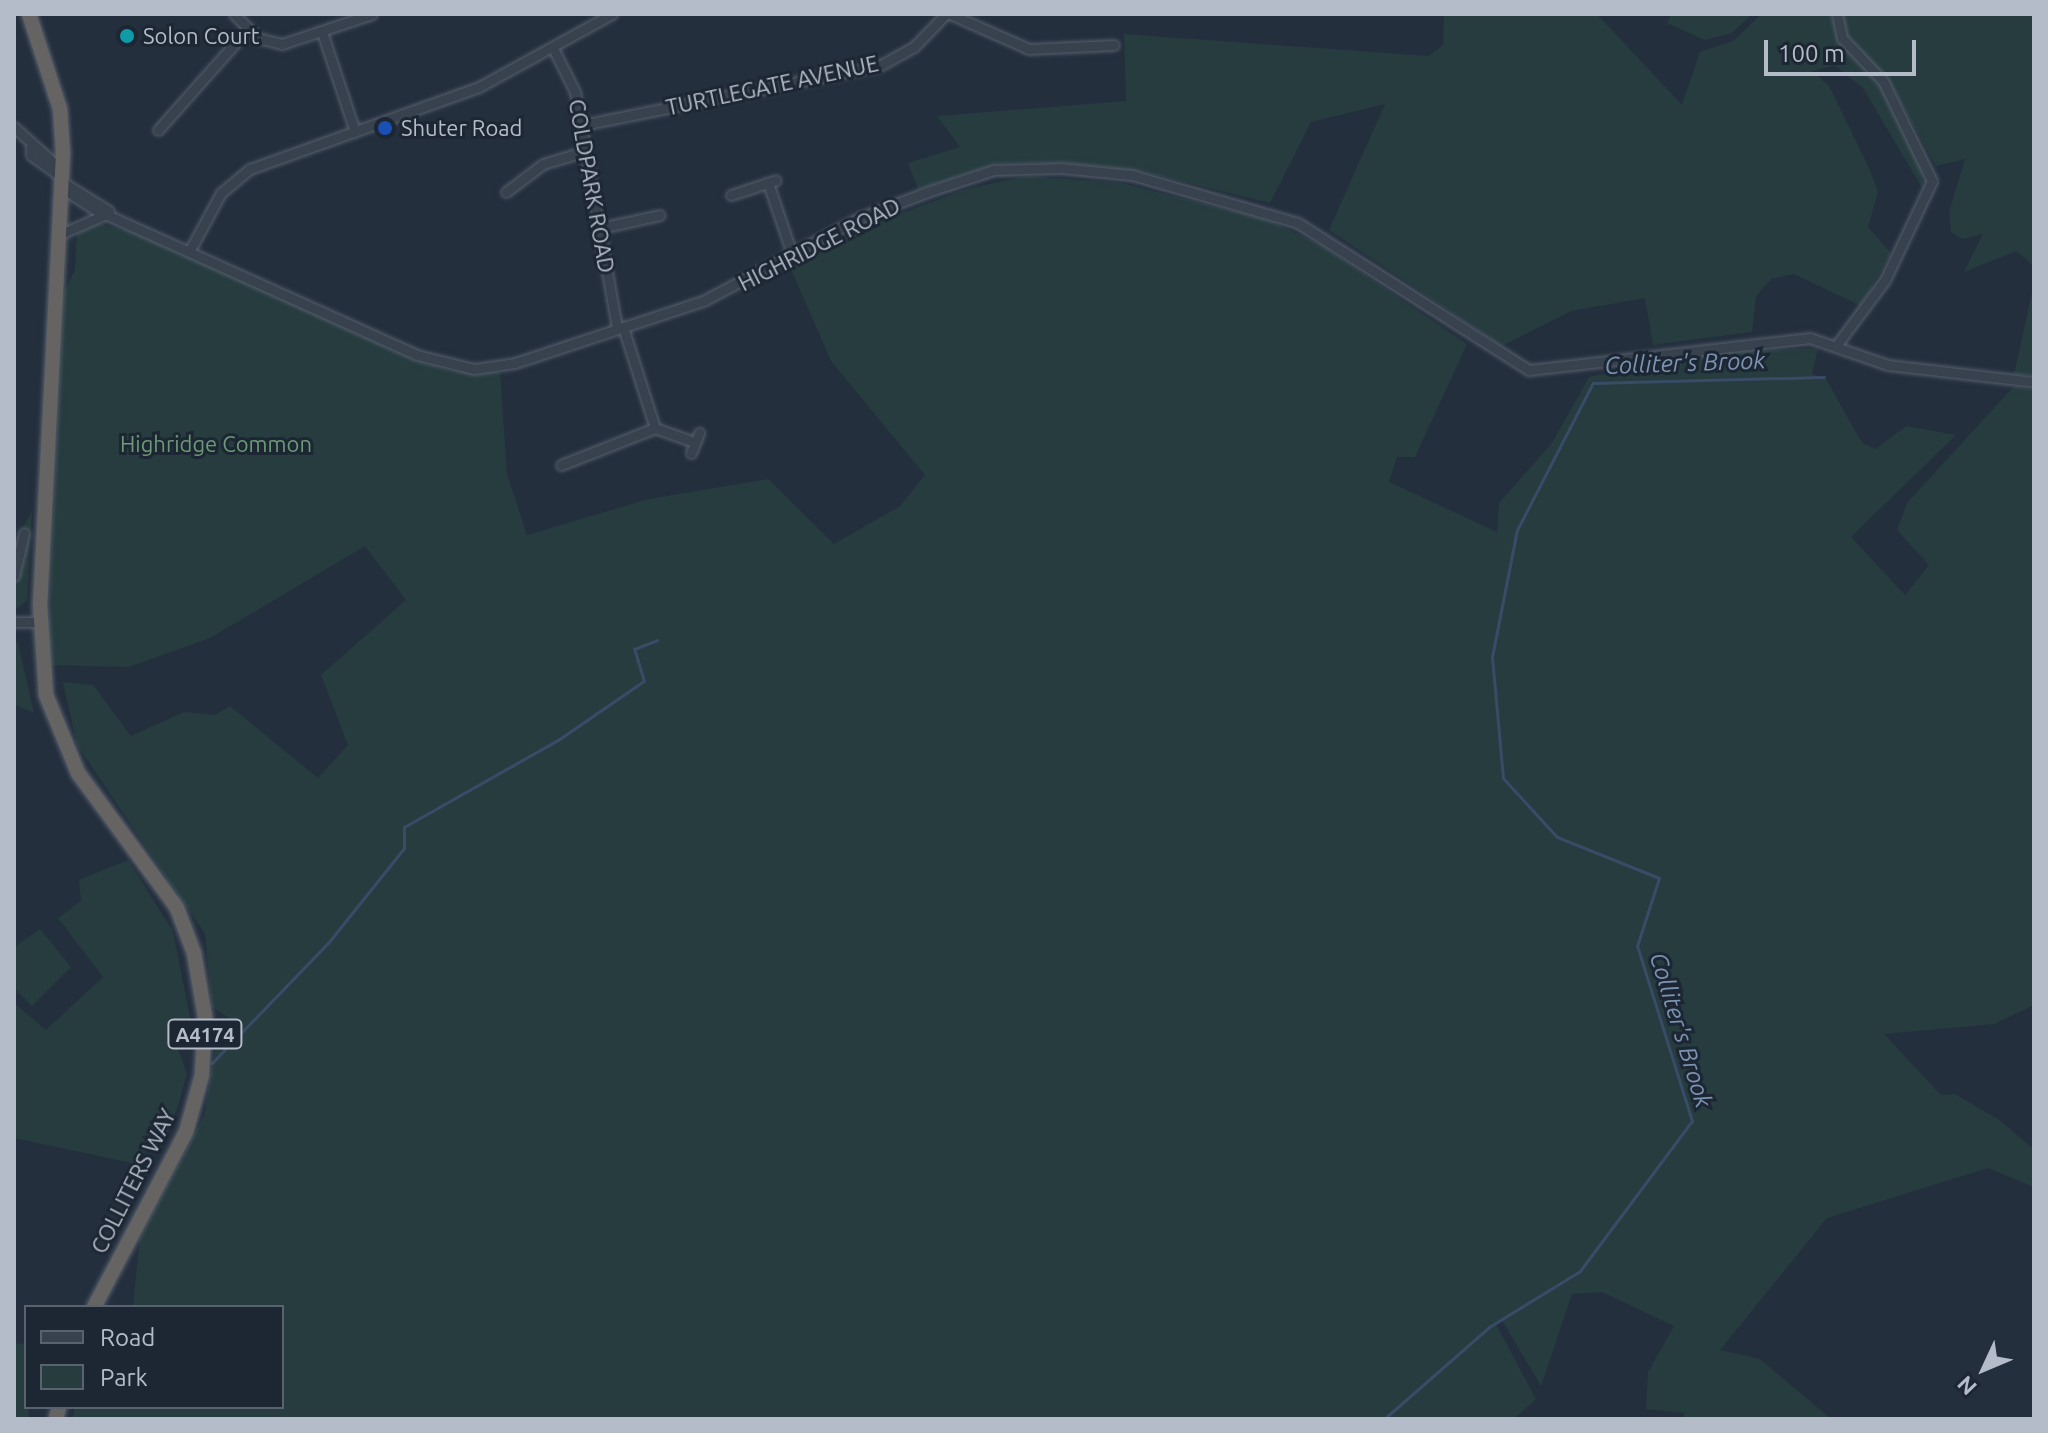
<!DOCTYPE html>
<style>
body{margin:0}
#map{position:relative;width:2048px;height:1433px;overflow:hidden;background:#242f3e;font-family:Ubuntu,sans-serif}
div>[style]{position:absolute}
.green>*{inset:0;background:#263c3f}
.stream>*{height:3px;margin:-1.5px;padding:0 1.5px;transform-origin:1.5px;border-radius:1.5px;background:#394c67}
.roads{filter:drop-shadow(0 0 2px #565f6c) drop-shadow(0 0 2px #565f6c)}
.minor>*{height:9px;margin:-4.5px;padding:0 4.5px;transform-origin:4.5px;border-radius:4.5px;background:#38414e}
.trunk>*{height:14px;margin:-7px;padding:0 7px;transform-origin:7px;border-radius:7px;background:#656462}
.dots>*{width:22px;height:22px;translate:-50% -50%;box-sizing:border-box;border:4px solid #1d2633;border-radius:50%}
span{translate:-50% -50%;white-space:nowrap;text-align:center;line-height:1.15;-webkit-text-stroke:6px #1d2633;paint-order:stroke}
.shield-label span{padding:2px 6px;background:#1d2633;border:2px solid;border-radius:6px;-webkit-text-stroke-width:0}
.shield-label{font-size:20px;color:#b4bcc9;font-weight:700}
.poi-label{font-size:22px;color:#b4bcc9}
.left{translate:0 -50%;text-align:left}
.street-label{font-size:22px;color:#b4bcc9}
.park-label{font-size:22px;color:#6b9a76}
.water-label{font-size:24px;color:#7c92b1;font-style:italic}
.frame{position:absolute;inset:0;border:16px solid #b4bcc9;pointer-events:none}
.legend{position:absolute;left:24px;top:1305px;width:260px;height:104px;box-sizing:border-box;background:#1d2633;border:2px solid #59626f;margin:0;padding:10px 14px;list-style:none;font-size:24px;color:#b4bcc9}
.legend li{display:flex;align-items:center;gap:16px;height:40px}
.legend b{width:40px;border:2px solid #59626f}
.north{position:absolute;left:1944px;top:1329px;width:80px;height:80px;-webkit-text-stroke:6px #1d2633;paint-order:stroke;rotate:226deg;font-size:22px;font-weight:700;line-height:32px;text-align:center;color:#b4bcc9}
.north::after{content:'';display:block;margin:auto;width:28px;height:36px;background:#b4bcc9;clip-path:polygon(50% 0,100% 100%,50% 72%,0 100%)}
.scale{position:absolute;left:1764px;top:40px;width:152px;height:36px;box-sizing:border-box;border:4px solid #b4bcc9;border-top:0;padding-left:10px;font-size:24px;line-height:28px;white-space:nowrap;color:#b4bcc9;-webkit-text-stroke:6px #1d2633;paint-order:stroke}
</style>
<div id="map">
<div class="green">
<div style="clip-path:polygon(1444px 14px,1597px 14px,1682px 105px,1700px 52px,1733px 41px,1762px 14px,1831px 14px,1840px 43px,1880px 85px,1922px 162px,1924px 191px,1863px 88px,1835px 65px,1812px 71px,1829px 86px,1870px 170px,1878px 192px,1868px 227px,1891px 253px,1861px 306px,1794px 274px,1771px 279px,1756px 296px,1752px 332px,1653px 345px,1645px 298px,1571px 311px,1502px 346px,1329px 230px,1385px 104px,1311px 122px,1270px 203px,1144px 172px,1058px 162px,996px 164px,918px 189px,908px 163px,960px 147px,937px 116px,1126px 101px,1124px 34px,1429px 56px,1443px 45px)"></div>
<div style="clip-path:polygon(1671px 14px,1752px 14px,1732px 33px,1705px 40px,1667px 23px)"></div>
<div style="clip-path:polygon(1842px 14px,2034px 14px,2034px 266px,2016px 251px,1964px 272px,1983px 234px,1962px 239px,1951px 232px,1949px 212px,1965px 159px,1936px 166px,1888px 80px,1847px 35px)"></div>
<div style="clip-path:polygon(1027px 176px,1121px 183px,1268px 220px,1321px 245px,1467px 344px,1415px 457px,1397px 457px,1389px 482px,1497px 532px,1499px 503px,1552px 443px,1589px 377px,1695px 354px,1818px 348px,1812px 374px,1826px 379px,1862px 443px,1876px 449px,1906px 426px,1956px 435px,1851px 537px,1905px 595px,1929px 565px,1897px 530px,1907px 503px,2014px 386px,2034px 390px,2034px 1005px,1994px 1024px,1884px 1034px,1941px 1095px,1955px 1094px,2001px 1121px,2034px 1150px,2034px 1187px,1988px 1168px,1827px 1218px,1720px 1350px,1760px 1359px,1831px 1419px,1684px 1419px,1684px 1413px,1646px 1409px,1648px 1372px,1674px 1326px,1602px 1292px,1572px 1294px,1541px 1386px,1503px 1322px,1496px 1324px,1536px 1399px,1514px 1419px,72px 1419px,75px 1407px,282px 1407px,282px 1307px,133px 1307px,140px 1236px,204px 1116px,218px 1033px,237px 1023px,212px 1007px,205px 934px,77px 745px,63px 682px,93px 685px,131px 736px,184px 712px,215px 715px,230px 706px,318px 778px,348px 745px,321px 675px,406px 600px,365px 546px,210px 638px,129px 667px,47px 665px,64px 292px,75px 270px,77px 234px,97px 223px,148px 236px,412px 359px,453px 371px,500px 372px,507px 474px,527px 535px,649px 499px,768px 479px,834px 544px,900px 506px,925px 475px,831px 361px,790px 267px,863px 228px,966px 189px)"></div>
<div style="clip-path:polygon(2034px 284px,2034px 375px,2014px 375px,2029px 306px)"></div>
<div style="clip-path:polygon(32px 511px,27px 600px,14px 611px,14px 584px,25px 558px,22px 529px)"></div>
<div style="clip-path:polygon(14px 641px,18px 643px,34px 713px,14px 704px)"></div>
<div style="clip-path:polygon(128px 860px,173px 931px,190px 1017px,190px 1039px,178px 1049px,187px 1074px,178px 1107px,163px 1141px,148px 1144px,141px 1165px,14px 1138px,14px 1003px,46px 1030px,103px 977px,58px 918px,81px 901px,79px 880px)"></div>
<div style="clip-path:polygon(40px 929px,71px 967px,32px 1006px,14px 988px,14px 947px)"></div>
<div style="clip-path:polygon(14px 1343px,26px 1344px,29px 1419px,14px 1419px)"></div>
</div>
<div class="stream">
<div style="left:212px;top:1063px;width:167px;rotate:-46deg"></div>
<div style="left:328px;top:943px;width:122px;rotate:-51.3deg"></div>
<div style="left:404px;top:848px;width:21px;rotate:-90deg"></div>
<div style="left:404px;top:827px;width:177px;rotate:-29.5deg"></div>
<div style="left:558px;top:740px;width:104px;rotate:-34.5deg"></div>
<div style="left:644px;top:681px;width:34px;rotate:-107deg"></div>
<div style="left:634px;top:649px;width:25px;rotate:-21deg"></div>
<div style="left:1384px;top:1419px;width:140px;rotate:-41.2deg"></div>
<div style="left:1489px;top:1327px;width:107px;rotate:-31.6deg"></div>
<div style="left:1580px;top:1271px;width:187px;rotate:-53.3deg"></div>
<div style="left:1692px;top:1121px;width:183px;rotate:-107.4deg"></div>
<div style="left:1637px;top:946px;width:71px;rotate:-72.1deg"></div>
<div style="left:1659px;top:878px;width:110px;rotate:-158.1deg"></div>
<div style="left:1557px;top:837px;width:80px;rotate:-132.5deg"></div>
<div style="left:1503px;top:778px;width:121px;rotate:-95.2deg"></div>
<div style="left:1492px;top:657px;width:129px;rotate:-78.9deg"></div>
<div style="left:1517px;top:530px;width:165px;rotate:-62.7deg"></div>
<div style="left:1593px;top:383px;width:231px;rotate:-1.5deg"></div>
</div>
<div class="roads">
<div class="minor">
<div style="left:234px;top:14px;width:34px;rotate:45deg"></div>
<div style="left:258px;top:38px;width:25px;rotate:14deg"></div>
<div style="left:282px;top:44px;width:95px;rotate:-18.4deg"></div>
<div style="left:950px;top:14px;width:86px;rotate:23.9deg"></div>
<div style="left:1029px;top:49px;width:85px;rotate:-2.7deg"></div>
<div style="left:1837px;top:14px;width:25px;rotate:78deg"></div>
<div style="left:1842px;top:38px;width:59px;rotate:46.4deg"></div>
<div style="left:1883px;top:81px;width:111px;rotate:63.9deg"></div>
<div style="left:1932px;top:181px;width:110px;rotate:115.4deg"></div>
<div style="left:1885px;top:280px;width:79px;rotate:126.7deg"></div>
<div style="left:322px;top:32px;width:105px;rotate:71.7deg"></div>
<div style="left:553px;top:48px;width:49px;rotate:63.4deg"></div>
<div style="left:575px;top:92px;width:240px;rotate:79.9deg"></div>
<div style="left:582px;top:125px;width:305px;rotate:-11.3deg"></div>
<div style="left:881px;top:65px;width:38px;rotate:-29deg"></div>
<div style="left:914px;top:47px;width:46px;rotate:-45.9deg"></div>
<div style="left:14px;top:127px;width:55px;rotate:42.1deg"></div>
<div style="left:55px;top:164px;width:34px;rotate:62deg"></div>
<div style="left:71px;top:194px;width:27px;rotate:33deg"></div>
<div style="left:94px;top:209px;width:354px;rotate:24.3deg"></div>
<div style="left:417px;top:355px;width:59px;rotate:13.8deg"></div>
<div style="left:474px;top:369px;width:41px;rotate:-8.3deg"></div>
<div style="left:515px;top:363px;width:200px;rotate:-18.3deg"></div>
<div style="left:705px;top:300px;width:174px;rotate:-28deg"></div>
<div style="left:859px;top:218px;width:73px;rotate:-20.9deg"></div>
<div style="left:927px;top:192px;width:71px;rotate:-18.2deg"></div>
<div style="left:994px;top:170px;width:67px;rotate:-1.7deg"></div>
<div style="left:1061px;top:168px;width:71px;rotate:5.6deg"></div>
<div style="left:1132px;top:175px;width:173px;rotate:16.1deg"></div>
<div style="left:1298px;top:223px;width:274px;rotate:32.5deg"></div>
<div style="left:1529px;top:370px;width:283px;rotate:-6.5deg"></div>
<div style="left:1810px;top:338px;width:83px;rotate:19.1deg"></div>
<div style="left:1888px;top:365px;width:147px;rotate:6.6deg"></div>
<div style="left:158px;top:130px;width:132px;rotate:-48.4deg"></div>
<div style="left:31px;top:146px;width:9px;rotate:90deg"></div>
<div style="left:31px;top:155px;width:31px;rotate:36deg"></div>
<div style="left:64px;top:183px;width:53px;rotate:31.9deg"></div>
<div style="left:768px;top:183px;width:75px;rotate:71.3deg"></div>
<div style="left:506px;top:192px;width:46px;rotate:-37.1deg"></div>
<div style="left:543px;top:164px;width:45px;rotate:-16.8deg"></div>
<div style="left:731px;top:195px;width:47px;rotate:-18.4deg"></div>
<div style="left:600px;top:228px;width:61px;rotate:-12.2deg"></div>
<div style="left:63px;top:233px;width:47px;rotate:-23.8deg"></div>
<div style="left:190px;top:250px;width:65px;rotate:-61.5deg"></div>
<div style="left:221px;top:193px;width:38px;rotate:-40deg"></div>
<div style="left:250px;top:169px;width:243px;rotate:-19.7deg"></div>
<div style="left:479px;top:87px;width:152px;rotate:-28.8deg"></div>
<div style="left:655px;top:428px;width:41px;rotate:19.7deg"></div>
<div style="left:691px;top:453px;width:22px;rotate:-68deg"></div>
<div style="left:561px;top:465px;width:101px;rotate:-21.5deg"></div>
<div style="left:655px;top:428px;width:106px;rotate:-107.6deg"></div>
<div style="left:14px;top:576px;width:44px;rotate:-76.9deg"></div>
<div style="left:14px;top:622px;width:26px"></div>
</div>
<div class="trunk">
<div style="left:29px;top:14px;width:100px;rotate:71.9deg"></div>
<div style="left:60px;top:109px;width:44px;rotate:86.1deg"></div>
<div style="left:63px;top:153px;width:452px;rotate:92.9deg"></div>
<div style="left:40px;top:604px;width:91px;rotate:86.2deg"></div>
<div style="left:46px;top:695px;width:84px;rotate:67.7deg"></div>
<div style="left:78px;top:773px;width:167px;rotate:53.7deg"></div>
<div style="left:177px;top:908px;width:48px;rotate:69.3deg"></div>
<div style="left:194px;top:953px;width:65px;rotate:80.2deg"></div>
<div style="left:205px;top:1017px;width:58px;rotate:93deg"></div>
<div style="left:202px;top:1075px;width:59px;rotate:105.7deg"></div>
<div style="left:186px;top:1132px;width:198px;rotate:117.7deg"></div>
<div style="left:56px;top:1419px;width:12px;rotate:-76deg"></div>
</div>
</div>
<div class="dots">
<div style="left:127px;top:36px;background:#0f9aa8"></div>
<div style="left:385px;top:128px;background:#1a4fb4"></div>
</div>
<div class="shield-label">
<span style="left:205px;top:1034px">A4174</span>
</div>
<div class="poi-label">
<span class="left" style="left:143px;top:36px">Solon Court</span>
<span class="left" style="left:401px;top:128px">Shuter Road</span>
</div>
<div class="street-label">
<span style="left:772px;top:85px;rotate:-12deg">TURTLEGATE AVENUE</span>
<span style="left:592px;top:186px;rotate:80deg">COLDPARK ROAD</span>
<span style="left:819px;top:244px;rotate:-27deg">HIGHRIDGE ROAD</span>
<span style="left:133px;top:1181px;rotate:-63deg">COLLITERS WAY</span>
</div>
<div class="park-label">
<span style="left:216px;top:444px">Highridge Common</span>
</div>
<div class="water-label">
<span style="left:1685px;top:363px;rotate:-2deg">Colliter's Brook</span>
<span style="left:1681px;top:1030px;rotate:73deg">Colliter's Brook</span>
</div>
<div class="frame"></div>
<ul class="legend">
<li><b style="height:10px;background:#38414e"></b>Road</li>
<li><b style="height:22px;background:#263c3f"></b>Park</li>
</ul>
<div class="north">N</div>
<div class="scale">100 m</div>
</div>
